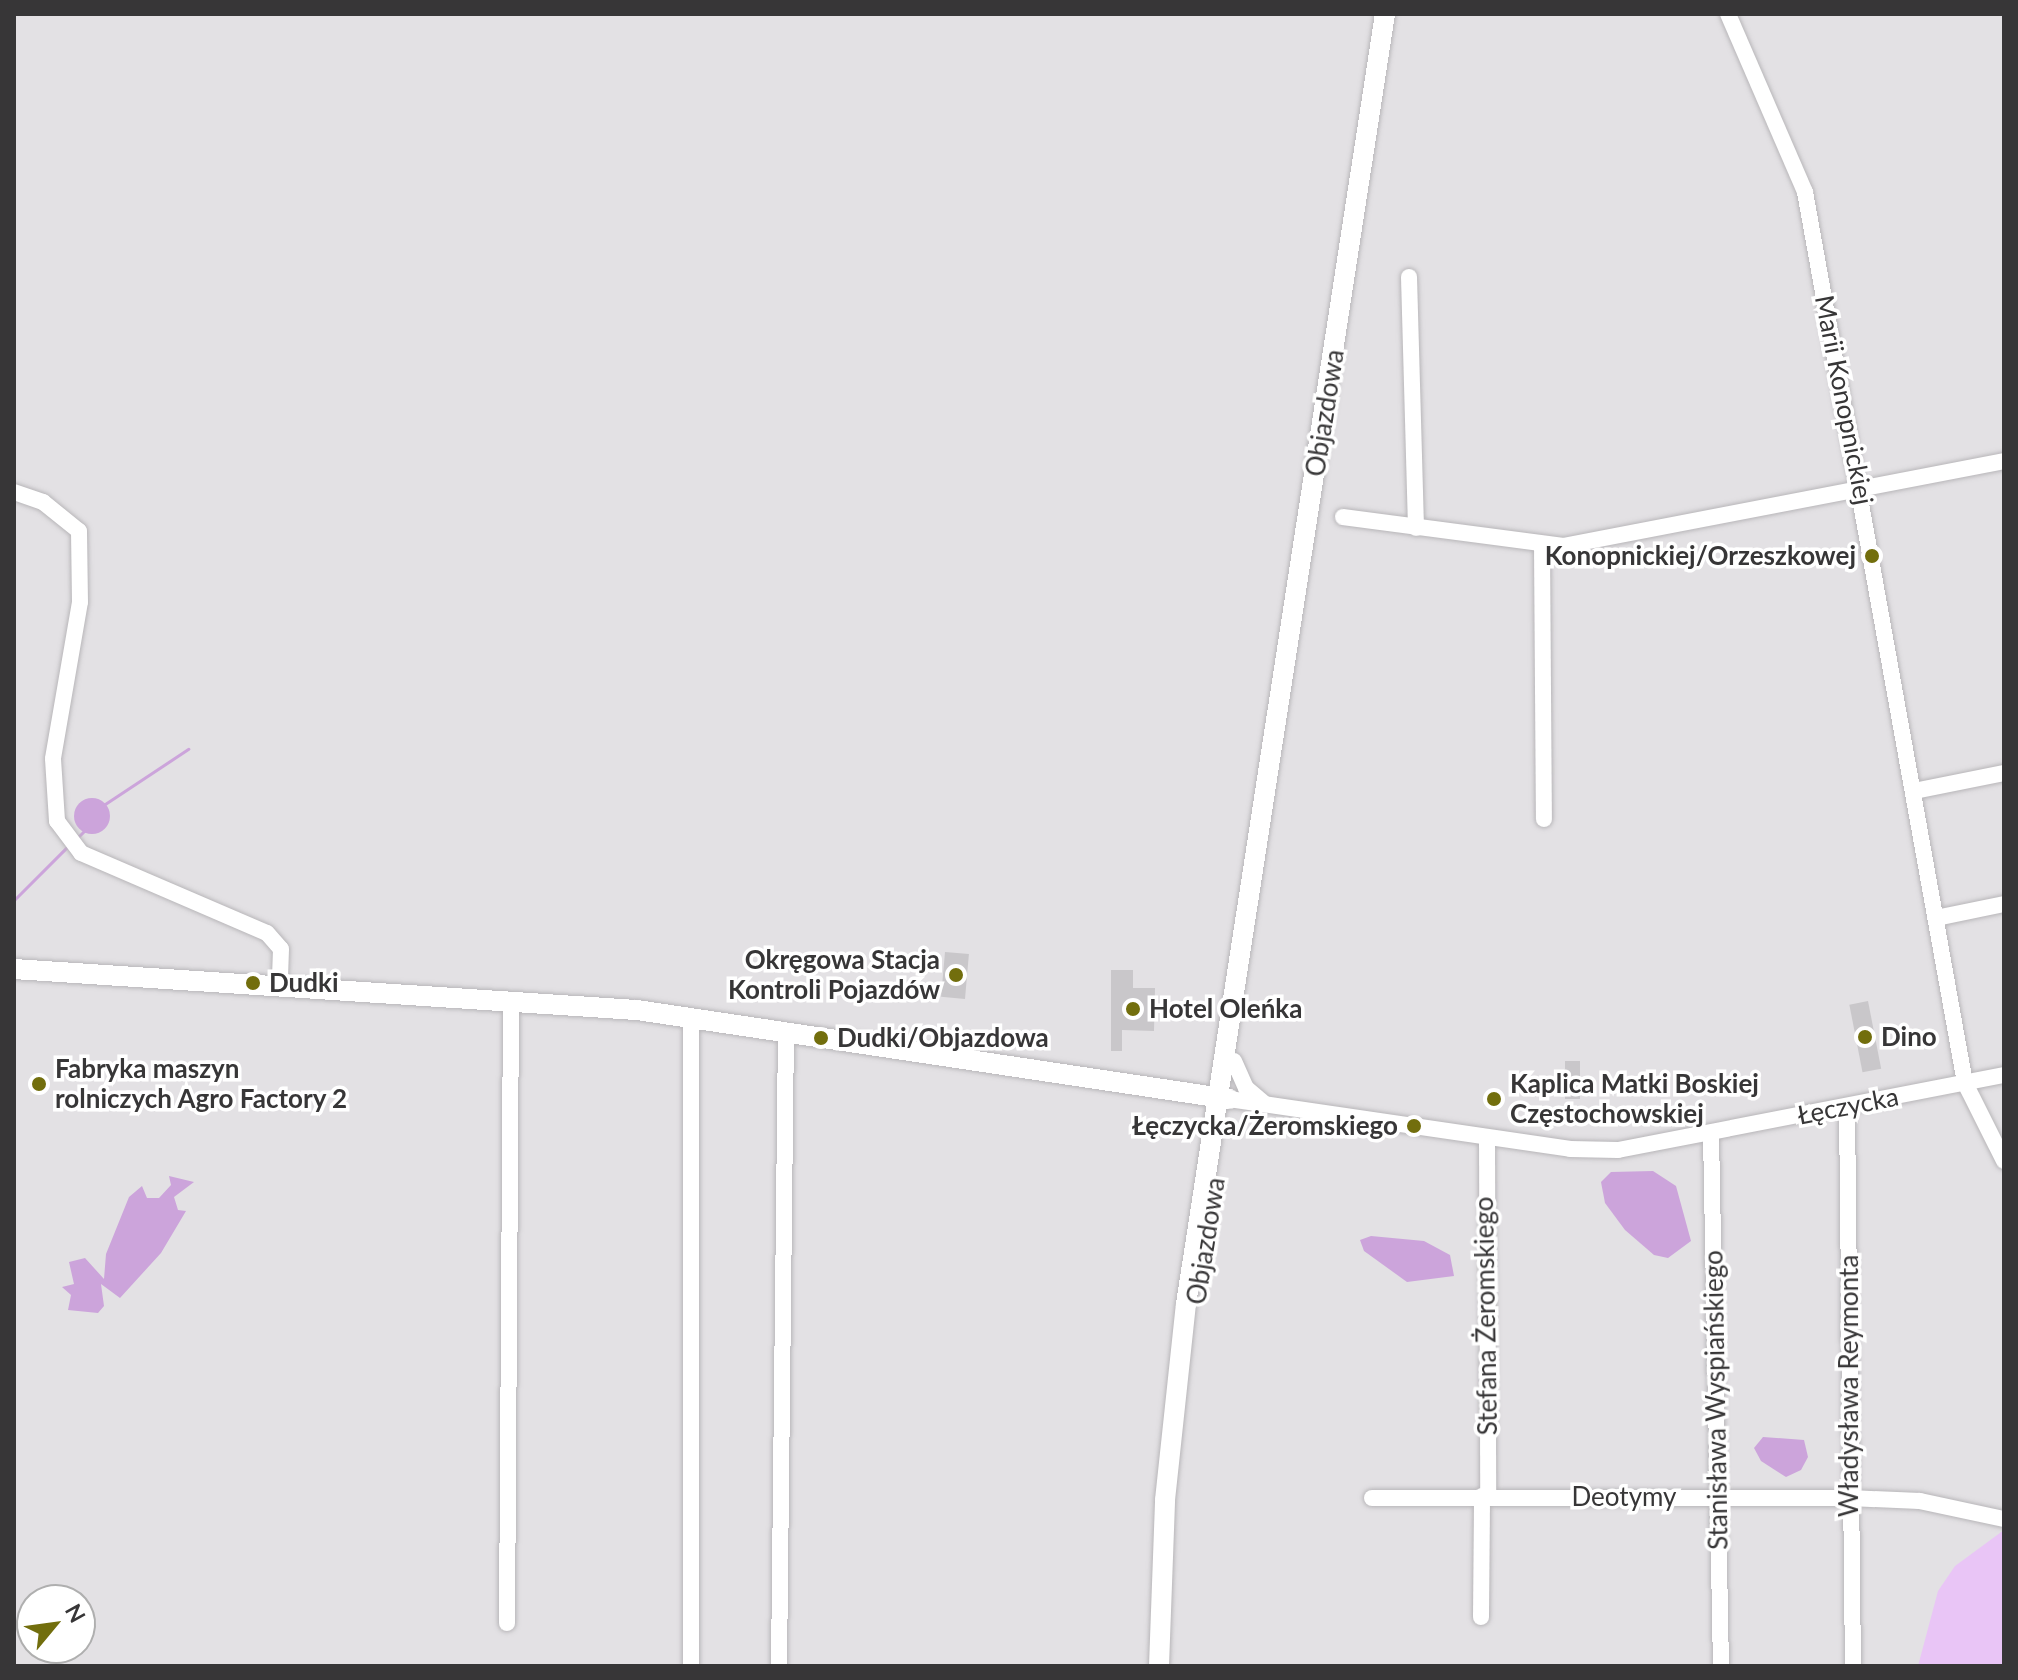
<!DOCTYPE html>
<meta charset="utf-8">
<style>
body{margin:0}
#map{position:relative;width:2018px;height:1680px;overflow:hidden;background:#e3e1e4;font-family:Lato,sans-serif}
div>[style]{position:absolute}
.green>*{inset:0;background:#e9c5f6}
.water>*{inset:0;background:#cca4db}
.round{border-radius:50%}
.stream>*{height:3px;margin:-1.5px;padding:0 1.5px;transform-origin:1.5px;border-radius:1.5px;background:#cca4db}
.building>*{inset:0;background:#c9c7ca;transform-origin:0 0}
.roads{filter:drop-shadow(0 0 2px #b8b6b9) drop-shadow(0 0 2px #b8b6b9)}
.minor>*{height:16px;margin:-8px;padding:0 8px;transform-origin:8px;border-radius:8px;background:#fff}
.major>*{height:20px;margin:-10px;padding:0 10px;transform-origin:10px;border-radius:10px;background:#fff}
.dots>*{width:22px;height:22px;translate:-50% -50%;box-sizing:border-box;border:4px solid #fff;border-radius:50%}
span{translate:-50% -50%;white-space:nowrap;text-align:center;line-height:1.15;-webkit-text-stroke:7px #fff;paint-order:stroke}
.street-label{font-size:26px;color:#373637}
.poi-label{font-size:26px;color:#373637;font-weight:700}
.right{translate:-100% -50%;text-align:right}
.left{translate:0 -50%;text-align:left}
.frame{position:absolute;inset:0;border:16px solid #373637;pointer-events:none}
.north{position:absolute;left:16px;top:1584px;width:80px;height:80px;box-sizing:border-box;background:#fff;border:2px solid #afafaf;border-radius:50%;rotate:61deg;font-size:22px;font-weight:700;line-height:32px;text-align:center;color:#373637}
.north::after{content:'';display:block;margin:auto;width:28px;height:36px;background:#726e0d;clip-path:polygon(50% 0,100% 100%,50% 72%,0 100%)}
</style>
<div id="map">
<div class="green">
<div style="clip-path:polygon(2004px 1530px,2004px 1666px,1918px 1666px,1938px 1591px,1955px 1566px)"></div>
</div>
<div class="water">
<div class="round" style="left:74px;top:798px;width:36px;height:36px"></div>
<div style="clip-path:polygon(1653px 1171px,1676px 1186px,1691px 1241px,1668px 1258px,1654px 1255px,1625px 1230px,1605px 1203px,1601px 1182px,1611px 1172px)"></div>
<div style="clip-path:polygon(169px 1176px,194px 1182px,174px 1197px,178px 1210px,186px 1211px,161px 1253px,120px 1298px,101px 1284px,104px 1306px,98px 1313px,68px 1310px,71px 1295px,62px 1287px,74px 1284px,69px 1262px,85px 1258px,104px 1279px,106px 1254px,129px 1197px,142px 1186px,147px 1198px,159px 1198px,171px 1185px)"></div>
<div style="clip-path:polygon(1371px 1236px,1424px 1241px,1450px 1255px,1454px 1276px,1407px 1282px,1364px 1251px,1360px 1240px)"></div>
<div style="clip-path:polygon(1763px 1437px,1804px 1440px,1808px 1457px,1801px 1470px,1786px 1477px,1761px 1461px,1754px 1448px)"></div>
</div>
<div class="stream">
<div style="left:105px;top:804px;width:100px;rotate:-33.5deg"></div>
<div style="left:79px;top:836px;width:10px;rotate:-45deg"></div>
<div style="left:14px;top:900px;width:74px;rotate:-45deg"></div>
</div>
<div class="building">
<div style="left:945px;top:952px;width:24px;height:45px;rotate:5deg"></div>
<div style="clip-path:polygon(1111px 970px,1133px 970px,1133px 988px,1155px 988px,1154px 1031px,1122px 1030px,1122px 1051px,1111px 1051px)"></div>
<div style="left:1868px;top:1001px;width:69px;height:19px;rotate:79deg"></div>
<div style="left:1565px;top:1061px;width:15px;height:38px"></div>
</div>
<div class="roads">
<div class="minor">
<div style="left:1728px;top:14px;width:194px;rotate:66.6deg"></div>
<div style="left:1805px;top:192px;width:905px;rotate:79.82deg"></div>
<div style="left:1965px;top:1083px;width:87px;rotate:63.4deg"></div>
<div style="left:1409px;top:277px;width:251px;rotate:88.4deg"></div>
<div style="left:14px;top:492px;width:31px;rotate:19deg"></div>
<div style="left:43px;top:502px;width:46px;rotate:38.9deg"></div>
<div style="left:79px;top:531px;width:71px;rotate:89.2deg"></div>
<div style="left:80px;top:602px;width:159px;rotate:99.8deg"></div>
<div style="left:53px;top:759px;width:62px;rotate:86.3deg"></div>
<div style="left:57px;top:821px;width:40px;rotate:53deg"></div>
<div style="left:81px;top:853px;width:202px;rotate:23.3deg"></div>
<div style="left:267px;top:933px;width:21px;rotate:49deg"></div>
<div style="left:281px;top:949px;width:36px;rotate:92deg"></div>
<div style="left:1343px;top:517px;width:222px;rotate:7.5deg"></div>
<div style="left:1563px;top:546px;width:449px;rotate:-10.9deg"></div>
<div style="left:1542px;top:546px;width:273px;rotate:89.6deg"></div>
<div style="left:1914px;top:791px;width:92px;rotate:-11.3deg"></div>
<div style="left:1936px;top:918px;width:69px;rotate:-11.6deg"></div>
<div style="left:691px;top:1018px;width:648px;rotate:90deg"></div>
<div style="left:1234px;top:1061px;width:30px;rotate:66deg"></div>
<div style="left:1246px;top:1088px;width:25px;rotate:40deg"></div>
<div style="left:1229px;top:1099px;width:345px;rotate:8.3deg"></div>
<div style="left:1570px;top:1149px;width:48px;rotate:1.2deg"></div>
<div style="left:1618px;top:1150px;width:393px;rotate:-11deg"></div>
<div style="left:1847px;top:1107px;width:559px;rotate:89.39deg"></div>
<div style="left:1711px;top:1133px;width:533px;rotate:88.93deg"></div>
<div style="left:1487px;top:1137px;width:359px;rotate:89.8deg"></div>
<div style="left:1372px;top:1498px;width:478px"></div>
<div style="left:1850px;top:1498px;width:70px;rotate:2.5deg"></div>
<div style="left:1920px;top:1501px;width:86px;rotate:12.1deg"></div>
<div style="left:1481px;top:1617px;width:121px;rotate:-89.5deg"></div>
<div style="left:507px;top:1623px;width:622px;rotate:-89.63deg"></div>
<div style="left:779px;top:1666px;width:633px;rotate:-89.37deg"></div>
</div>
<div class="major">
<div style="left:14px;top:969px;width:624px;rotate:3.77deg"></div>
<div style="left:637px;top:1010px;width:599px;rotate:8.55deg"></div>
<div style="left:1159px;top:1666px;width:166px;rotate:-87.9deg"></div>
<div style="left:1165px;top:1500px;width:197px;rotate:-83.9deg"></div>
<div style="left:1186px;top:1304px;width:1305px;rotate:-81.23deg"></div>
</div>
</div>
<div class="dots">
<div style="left:1872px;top:556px;background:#726e0d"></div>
<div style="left:956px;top:975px;background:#726e0d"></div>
<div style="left:253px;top:983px;background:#726e0d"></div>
<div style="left:1133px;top:1009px;background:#726e0d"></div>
<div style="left:1865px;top:1037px;background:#726e0d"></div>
<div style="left:821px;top:1038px;background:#726e0d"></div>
<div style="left:39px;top:1084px;background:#726e0d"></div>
<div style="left:1494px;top:1099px;background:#726e0d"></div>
<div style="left:1414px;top:1126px;background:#726e0d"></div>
</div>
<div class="street-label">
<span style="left:1844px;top:400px;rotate:79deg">Marii Konopnickiej</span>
<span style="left:1325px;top:413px;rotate:-81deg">Objazdowa</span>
<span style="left:1848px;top:1106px;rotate:-11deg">Łęczycka</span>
<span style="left:1206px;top:1241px;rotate:-81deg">Objazdowa</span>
<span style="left:1486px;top:1316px;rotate:-91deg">Stefana Żeromskiego</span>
<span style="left:1849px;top:1386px;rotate:-90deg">Władysława Reymonta</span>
<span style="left:1716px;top:1400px;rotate:-91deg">Stanisława Wyspiańskiego</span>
<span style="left:1624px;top:1497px">Deotymy</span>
</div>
<div class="poi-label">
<span class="right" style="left:1856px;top:556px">Konopnickiej/Orzeszkowej</span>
<span class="right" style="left:940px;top:975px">Okręgowa Stacja<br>Kontroli Pojazdów</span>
<span class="left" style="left:269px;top:983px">Dudki</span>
<span class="left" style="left:1149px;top:1009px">Hotel Oleńka</span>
<span class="left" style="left:1881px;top:1037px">Dino</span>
<span class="left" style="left:837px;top:1038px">Dudki/Objazdowa</span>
<span class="left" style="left:55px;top:1084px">Fabryka maszyn<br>rolniczych Agro Factory 2</span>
<span class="left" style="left:1510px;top:1099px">Kaplica Matki Boskiej<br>Częstochowskiej</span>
<span class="right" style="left:1398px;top:1126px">Łęczycka/Żeromskiego</span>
</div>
<div class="frame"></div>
<div class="north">N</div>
</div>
